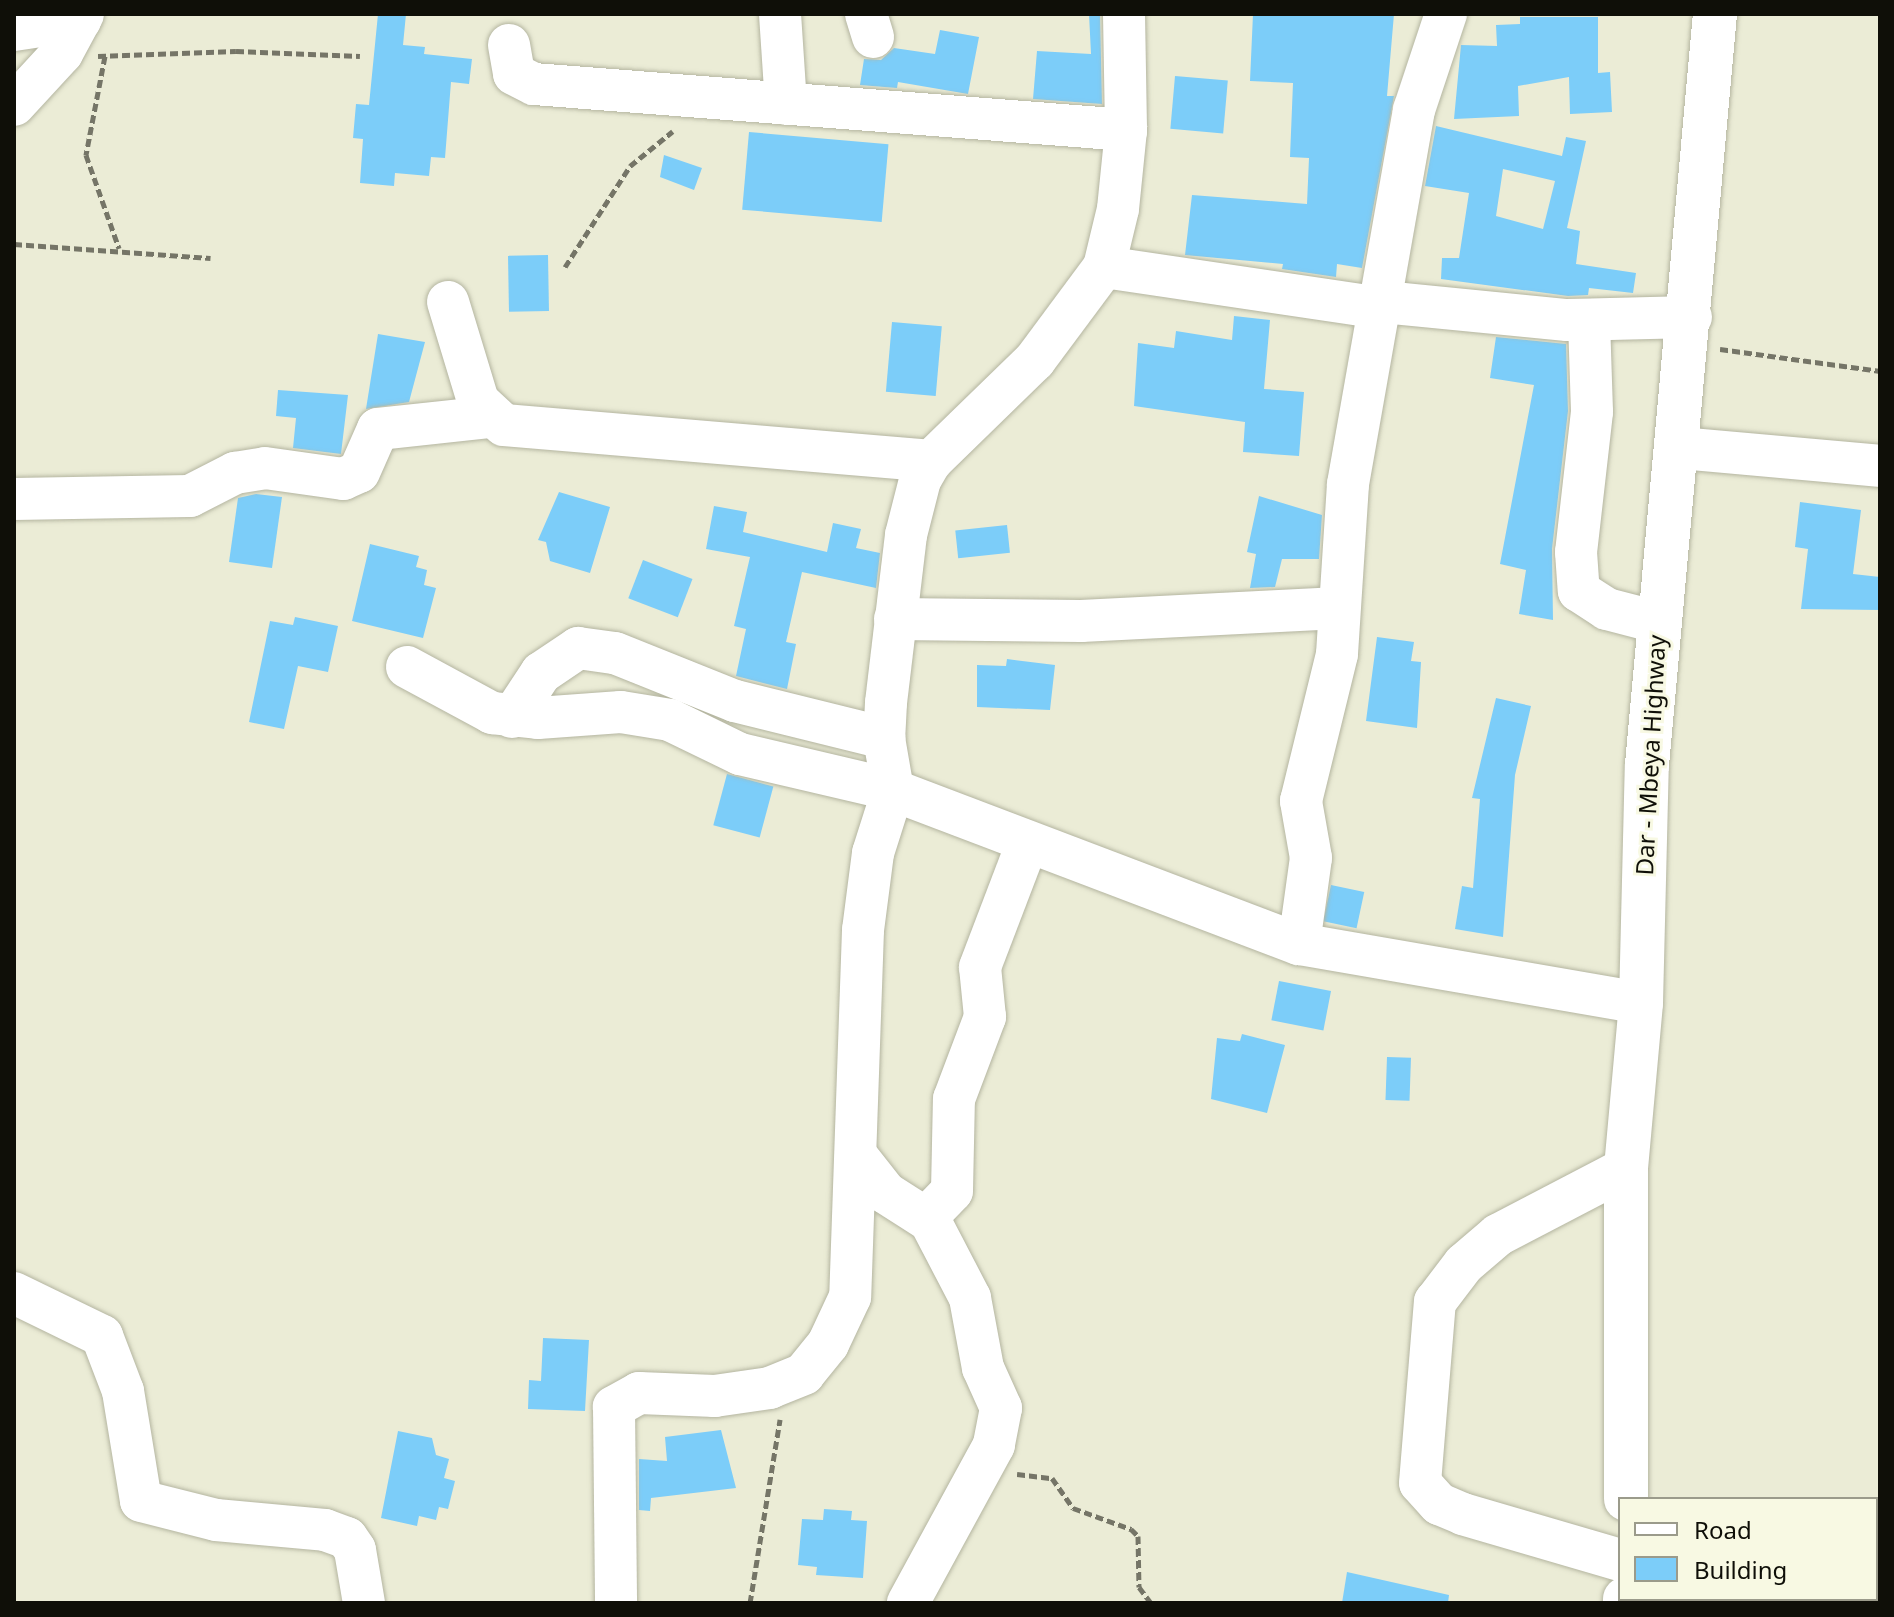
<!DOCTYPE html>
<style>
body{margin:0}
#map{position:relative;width:1894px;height:1617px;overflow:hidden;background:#ebecd6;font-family:"Noto Sans",sans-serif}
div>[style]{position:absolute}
.building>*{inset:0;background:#7ccdf9;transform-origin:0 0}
.path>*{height:5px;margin-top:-2.5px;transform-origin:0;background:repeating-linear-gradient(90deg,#757567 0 8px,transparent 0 12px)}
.roads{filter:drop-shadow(0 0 2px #b4b5a0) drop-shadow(0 0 2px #b4b5a0)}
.minor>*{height:42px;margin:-21px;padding:0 21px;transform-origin:21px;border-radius:21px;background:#fff}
.highway>*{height:44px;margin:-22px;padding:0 22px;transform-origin:22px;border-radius:22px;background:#fff}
span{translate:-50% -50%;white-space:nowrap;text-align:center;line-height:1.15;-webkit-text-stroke:6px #f8f9e3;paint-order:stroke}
.street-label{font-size:24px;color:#0f0f08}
.frame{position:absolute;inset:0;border:16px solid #0f0f08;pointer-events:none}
.legend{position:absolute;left:1618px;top:1497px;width:260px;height:104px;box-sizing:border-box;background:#f8f9e3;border:2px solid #9b9b8b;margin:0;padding:10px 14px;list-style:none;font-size:24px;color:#0f0f08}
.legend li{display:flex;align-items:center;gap:16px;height:40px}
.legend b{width:40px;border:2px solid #9b9b8b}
</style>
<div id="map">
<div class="building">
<div style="clip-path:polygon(378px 14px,406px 14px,403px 45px,425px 47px,424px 54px,472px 59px,469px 84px,451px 82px,445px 158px,431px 157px,429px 176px,395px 173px,394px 186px,360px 183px,363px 139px,353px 138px,356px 104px,369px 105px)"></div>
<div style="clip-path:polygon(1089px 14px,1100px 14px,1102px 104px,1033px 99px,1037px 51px,1091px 54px)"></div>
<div style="clip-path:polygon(1253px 14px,1394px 14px,1387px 96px,1394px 96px,1362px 268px,1337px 264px,1336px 277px,1282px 269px,1283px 264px,1185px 255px,1192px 195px,1307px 204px,1309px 158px,1290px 157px,1293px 83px,1250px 81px)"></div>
<div style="clip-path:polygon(1520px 17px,1598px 17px,1598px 73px,1610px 72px,1612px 112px,1570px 114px,1569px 77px,1518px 86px,1519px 116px,1454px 119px,1461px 45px,1497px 46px,1496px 25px,1520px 24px)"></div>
<div style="clip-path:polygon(940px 30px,979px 37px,968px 94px,898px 82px,897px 88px,860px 85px,864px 59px,881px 60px,894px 48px,935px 54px)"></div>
<div style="left:1175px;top:76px;width:53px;height:53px;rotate:5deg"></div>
<div style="clip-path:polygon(evenodd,1436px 126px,1562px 156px,1566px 137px,1586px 141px,1567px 228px,1580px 231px,1576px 264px,1636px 273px,1633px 293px,1589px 288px,1588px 295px,1568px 296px,1441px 279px,1442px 258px,1459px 258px,1469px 193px,1425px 186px,1436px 126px,1503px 169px,1555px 181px,1543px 229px,1496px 216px,1503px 169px)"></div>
<div style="left:749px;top:132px;width:140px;height:78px;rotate:5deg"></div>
<div style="clip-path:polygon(664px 155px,702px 168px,694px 190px,660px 177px)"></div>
<div style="left:548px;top:255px;width:56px;height:40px;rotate:89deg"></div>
<div style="clip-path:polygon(1234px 316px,1270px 320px,1264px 389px,1304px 392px,1299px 456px,1243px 452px,1245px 422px,1134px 406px,1138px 343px,1174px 348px,1176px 331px,1232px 340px)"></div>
<div style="left:892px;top:322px;width:50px;height:70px;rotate:5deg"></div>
<div style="clip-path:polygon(378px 334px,425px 342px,409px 402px,366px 409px)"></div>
<div style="clip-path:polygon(1496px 337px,1566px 344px,1568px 411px,1552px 549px,1553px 620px,1519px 614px,1526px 570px,1500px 564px,1534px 385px,1490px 378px)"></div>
<div style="clip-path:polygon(278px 390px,348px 395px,341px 454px,293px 448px,296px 418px,276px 416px)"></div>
<div style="clip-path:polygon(559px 492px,610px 507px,590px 573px,550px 561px,546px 542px,538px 540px)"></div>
<div style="clip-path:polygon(256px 494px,282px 497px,272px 568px,229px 562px,238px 498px)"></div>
<div style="clip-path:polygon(1259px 496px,1322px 515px,1319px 559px,1282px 559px,1275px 587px,1250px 588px,1256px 554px,1247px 552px)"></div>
<div style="clip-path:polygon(1800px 502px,1861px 510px,1853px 574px,1880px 577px,1880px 610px,1801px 609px,1808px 549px,1795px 547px)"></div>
<div style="clip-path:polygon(714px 506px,747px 512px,743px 532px,827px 552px,833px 523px,861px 529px,856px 548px,880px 553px,876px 588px,802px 572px,786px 642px,796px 644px,787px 689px,736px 676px,746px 629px,734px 626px,750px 557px,706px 549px)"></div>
<div style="left:1007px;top:525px;width:28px;height:52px;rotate:84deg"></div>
<div style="clip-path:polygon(370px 544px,419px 556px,416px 567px,427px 570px,424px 585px,436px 588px,423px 638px,352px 621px)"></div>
<div style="left:643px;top:560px;width:53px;height:41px;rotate:21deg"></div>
<div style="clip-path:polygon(295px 617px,338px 626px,328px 672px,298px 666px,284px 729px,249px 722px,270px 621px,293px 625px)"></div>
<div style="clip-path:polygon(1377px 637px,1414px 642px,1411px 661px,1421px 662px,1417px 728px,1366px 721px)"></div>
<div style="clip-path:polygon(1007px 659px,1055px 665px,1050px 710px,977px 707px,977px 665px,1006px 666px)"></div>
<div style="clip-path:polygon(1496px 698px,1531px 706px,1515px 775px,1503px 937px,1455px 929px,1462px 886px,1473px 888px,1480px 799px,1472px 798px)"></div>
<div style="left:727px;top:774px;width:48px;height:53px;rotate:15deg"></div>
<div style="left:1331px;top:885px;width:34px;height:37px;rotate:12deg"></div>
<div style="left:1279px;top:981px;width:53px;height:40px;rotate:11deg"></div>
<div style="clip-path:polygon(1242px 1034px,1285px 1045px,1267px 1113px,1211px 1099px,1217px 1038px,1240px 1041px)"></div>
<div style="left:1387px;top:1057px;width:24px;height:43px;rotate:2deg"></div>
<div style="clip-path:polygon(543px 1338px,589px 1340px,585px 1411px,528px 1409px,529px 1380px,541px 1381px)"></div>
<div style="clip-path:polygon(721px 1430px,736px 1488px,651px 1498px,650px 1511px,639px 1510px,639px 1459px,667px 1461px,665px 1437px)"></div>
<div style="clip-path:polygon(398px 1431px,432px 1438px,436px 1455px,449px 1459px,444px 1478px,455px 1481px,448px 1509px,439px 1507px,436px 1520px,419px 1516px,417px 1526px,381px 1518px)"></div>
<div style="clip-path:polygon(824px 1509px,852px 1511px,851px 1520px,867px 1521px,863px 1578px,816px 1575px,817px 1567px,798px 1565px,802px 1519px,823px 1520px)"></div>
<div style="clip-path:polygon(1347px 1572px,1449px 1595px,1448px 1603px,1342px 1603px)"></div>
</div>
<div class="path">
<div style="left:98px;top:56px;width:138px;rotate:-2.1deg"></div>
<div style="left:236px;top:51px;width:124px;rotate:2.3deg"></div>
<div style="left:105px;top:56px;width:101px;rotate:100.9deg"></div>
<div style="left:86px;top:155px;width:99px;rotate:70.5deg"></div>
<div style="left:14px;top:244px;width:197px;rotate:4.1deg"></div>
<div style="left:565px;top:267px;width:120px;rotate:-57.2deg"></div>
<div style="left:630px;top:166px;width:55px;rotate:-39.1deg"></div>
<div style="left:1720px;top:349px;width:162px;rotate:7.8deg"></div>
<div style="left:1017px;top:1474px;width:35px;rotate:7deg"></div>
<div style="left:1052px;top:1478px;width:37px;rotate:55deg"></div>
<div style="left:1073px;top:1508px;width:62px;rotate:19.9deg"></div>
<div style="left:1131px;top:1529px;width:10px;rotate:45deg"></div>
<div style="left:1138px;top:1536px;width:51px;rotate:88.9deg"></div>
<div style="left:1139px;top:1587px;width:20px;rotate:53deg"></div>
<div style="left:750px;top:1603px;width:186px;rotate:-80.7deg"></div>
</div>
<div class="roads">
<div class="minor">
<div style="left:780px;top:14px;width:90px;rotate:86.2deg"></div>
<div style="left:866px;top:14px;width:24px;rotate:73deg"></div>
<div style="left:1124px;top:14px;width:116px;rotate:89deg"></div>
<div style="left:1126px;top:130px;width:79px;rotate:95.8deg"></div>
<div style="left:1118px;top:209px;width:60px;rotate:103.6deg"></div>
<div style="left:1104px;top:267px;width:116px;rotate:126.6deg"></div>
<div style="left:1035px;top:360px;width:145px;rotate:135.8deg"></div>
<div style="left:931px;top:461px;width:22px;rotate:120deg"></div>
<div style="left:920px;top:480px;width:57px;rotate:104.3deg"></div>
<div style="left:906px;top:535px;width:169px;rotate:96.8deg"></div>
<div style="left:886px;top:703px;width:35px;rotate:93deg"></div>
<div style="left:884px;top:738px;width:53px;rotate:80.2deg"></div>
<div style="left:893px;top:790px;width:434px;rotate:20.8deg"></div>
<div style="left:1299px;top:944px;width:347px;rotate:9.8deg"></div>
<div style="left:14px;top:30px;width:67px;rotate:-8.6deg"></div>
<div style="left:509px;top:45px;width:29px;rotate:80deg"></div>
<div style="left:514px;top:74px;width:22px;rotate:27deg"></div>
<div style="left:534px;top:84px;width:594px;rotate:4.44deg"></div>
<div style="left:14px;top:105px;width:71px;rotate:-47.3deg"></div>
<div style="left:62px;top:53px;width:44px;rotate:-61.7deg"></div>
<div style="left:1104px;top:267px;width:280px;rotate:8.4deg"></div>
<div style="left:448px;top:302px;width:103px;rotate:73.1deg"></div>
<div style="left:478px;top:401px;width:35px;rotate:43deg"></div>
<div style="left:504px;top:425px;width:429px;rotate:4.8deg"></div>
<div style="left:1383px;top:302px;width:185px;rotate:5.6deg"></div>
<div style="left:1567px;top:320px;width:124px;rotate:-1.4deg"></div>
<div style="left:1589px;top:321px;width:91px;rotate:88.1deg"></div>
<div style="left:1592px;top:412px;width:141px;rotate:96.5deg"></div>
<div style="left:1576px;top:552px;width:39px;rotate:86deg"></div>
<div style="left:1579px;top:591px;width:33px;rotate:33deg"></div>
<div style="left:1607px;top:609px;width:52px;rotate:14.6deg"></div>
<div style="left:1680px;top:448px;width:201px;rotate:5.1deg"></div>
<div style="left:14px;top:499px;width:176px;rotate:-1deg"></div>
<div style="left:190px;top:496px;width:51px;rotate:-27.1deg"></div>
<div style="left:235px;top:473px;width:30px;rotate:-9deg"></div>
<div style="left:265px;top:468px;width:79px;rotate:8deg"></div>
<div style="left:343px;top:479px;width:17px;rotate:-24deg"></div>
<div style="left:359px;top:472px;width:47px;rotate:-66.2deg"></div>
<div style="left:378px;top:429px;width:111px;rotate:-6.2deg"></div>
<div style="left:895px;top:619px;width:186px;rotate:0.6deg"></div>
<div style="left:1081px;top:621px;width:258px;rotate:-2.9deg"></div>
<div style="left:407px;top:667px;width:97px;rotate:28.4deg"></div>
<div style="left:492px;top:713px;width:46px;rotate:6.2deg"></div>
<div style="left:538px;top:718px;width:83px;rotate:-4.1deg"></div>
<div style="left:621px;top:712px;width:50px;rotate:9.3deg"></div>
<div style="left:670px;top:720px;width:78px;rotate:25.9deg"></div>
<div style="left:740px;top:754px;width:157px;rotate:13.2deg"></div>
<div style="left:893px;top:790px;width:66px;rotate:107.6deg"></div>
<div style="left:873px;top:853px;width:78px;rotate:97.4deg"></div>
<div style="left:863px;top:930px;width:367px;rotate:92deg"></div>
<div style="left:850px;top:1297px;width:52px;rotate:115.1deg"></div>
<div style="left:828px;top:1344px;width:38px;rotate:129deg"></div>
<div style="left:804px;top:1374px;width:37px;rotate:158deg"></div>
<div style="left:770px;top:1388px;width:56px;rotate:171.7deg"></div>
<div style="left:715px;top:1396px;width:76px;rotate:-177.7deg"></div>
<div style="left:639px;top:1393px;width:29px;rotate:151deg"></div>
<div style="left:614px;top:1407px;width:196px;rotate:89.4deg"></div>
<div style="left:512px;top:717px;width:53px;rotate:-56.6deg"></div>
<div style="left:541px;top:673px;width:45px;rotate:-34deg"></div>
<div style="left:578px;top:648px;width:37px;rotate:8deg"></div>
<div style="left:615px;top:653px;width:129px;rotate:21.8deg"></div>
<div style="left:735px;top:701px;width:154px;rotate:13.9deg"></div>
<div style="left:1299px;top:944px;width:87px;rotate:-82.1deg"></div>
<div style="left:1311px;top:858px;width:58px;rotate:-100deg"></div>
<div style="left:1301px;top:801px;width:151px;rotate:-76.2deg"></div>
<div style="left:1337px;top:654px;width:170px;rotate:-86.3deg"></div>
<div style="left:1348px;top:484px;width:380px;rotate:-80deg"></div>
<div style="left:1414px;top:110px;width:101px;rotate:-71.6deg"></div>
<div style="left:856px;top:1155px;width:48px;rotate:51.7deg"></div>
<div style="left:886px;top:1193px;width:52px;rotate:32.5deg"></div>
<div style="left:930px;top:1221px;width:87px;rotate:62.5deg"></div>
<div style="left:970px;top:1298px;width:71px;rotate:79.5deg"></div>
<div style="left:983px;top:1368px;width:44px;rotate:65.8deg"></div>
<div style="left:1001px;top:1408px;width:38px;rotate:101deg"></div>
<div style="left:994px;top:1445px;width:180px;rotate:118.6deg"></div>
<div style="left:926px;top:1218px;width:37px;rotate:-46deg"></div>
<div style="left:952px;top:1191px;width:92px;rotate:-88.8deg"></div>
<div style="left:954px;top:1099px;width:88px;rotate:-69.3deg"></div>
<div style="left:985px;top:1017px;width:50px;rotate:-95.7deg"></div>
<div style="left:980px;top:967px;width:132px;rotate:-69.1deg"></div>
<div style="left:14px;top:1293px;width:98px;rotate:26deg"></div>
<div style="left:102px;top:1336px;width:59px;rotate:69.1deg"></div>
<div style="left:123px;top:1391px;width:111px;rotate:80.7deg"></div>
<div style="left:141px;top:1501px;width:77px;rotate:14.2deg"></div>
<div style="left:216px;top:1520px;width:109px;rotate:5.2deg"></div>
<div style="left:325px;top:1530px;width:23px;rotate:20deg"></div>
<div style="left:347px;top:1538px;width:14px;rotate:56deg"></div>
<div style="left:355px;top:1550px;width:54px;rotate:80.4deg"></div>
<div style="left:1620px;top:1560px;width:164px;rotate:-163.7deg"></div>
<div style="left:1463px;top:1514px;width:26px;rotate:-157deg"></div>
<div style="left:1439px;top:1504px;width:28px;rotate:-132deg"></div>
<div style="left:1420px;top:1483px;width:182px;rotate:-85.3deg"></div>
<div style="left:1435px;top:1302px;width:48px;rotate:-52.7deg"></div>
<div style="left:1464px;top:1264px;width:45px;rotate:-40.5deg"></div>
<div style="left:1498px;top:1235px;width:144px;rotate:-27.6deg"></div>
</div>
<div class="highway">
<div style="left:1626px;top:1499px;width:331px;rotate:-90deg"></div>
<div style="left:1626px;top:1168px;width:166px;rotate:-84.8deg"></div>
<div style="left:1641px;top:1003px;width:238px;rotate:-88.6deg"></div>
<div style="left:1647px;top:765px;width:754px;rotate:-84.83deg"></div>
<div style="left:1625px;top:1603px;width:4px;rotate:-90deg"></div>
</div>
</div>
<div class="street-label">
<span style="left:1650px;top:755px;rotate:-87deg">Dar - Mbeya Highway</span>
</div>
<div class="frame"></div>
<ul class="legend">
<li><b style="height:10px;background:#fff"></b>Road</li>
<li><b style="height:22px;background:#7ccdf9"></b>Building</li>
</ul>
</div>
